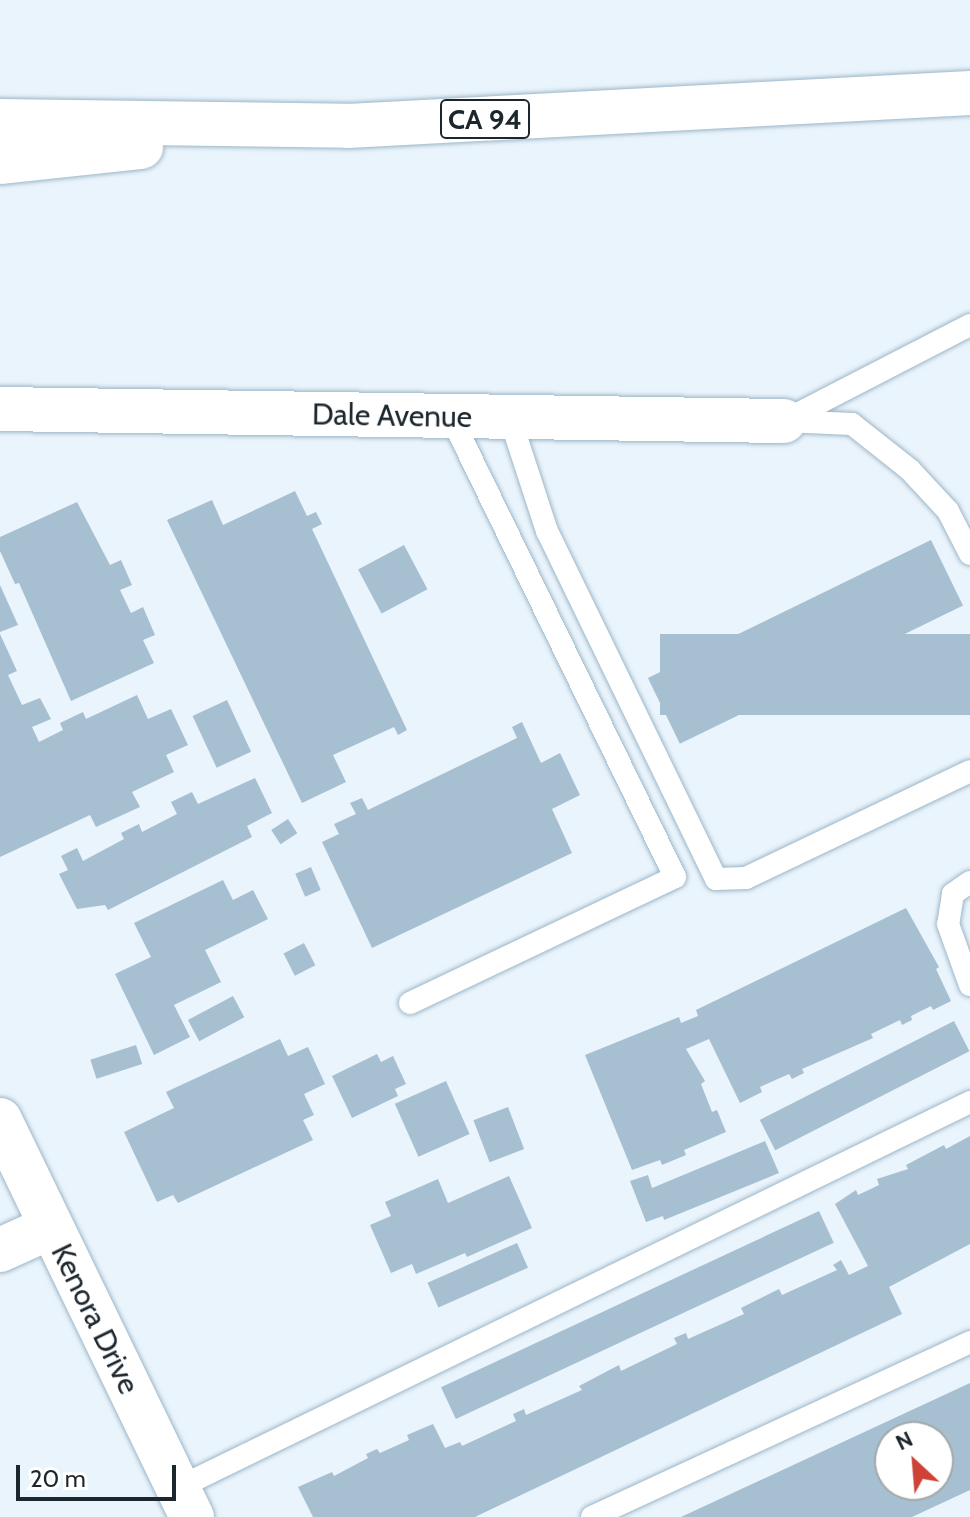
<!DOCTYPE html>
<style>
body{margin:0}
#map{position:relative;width:970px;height:1517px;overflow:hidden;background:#eaf4fc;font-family:Cabin,sans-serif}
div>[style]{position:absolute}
.building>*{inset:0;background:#a6bfd1;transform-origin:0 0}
.roads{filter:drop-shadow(0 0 2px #9cb6c7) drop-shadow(0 0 2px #9cb6c7)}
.service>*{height:22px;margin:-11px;padding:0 11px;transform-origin:11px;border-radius:11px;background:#fff}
.minor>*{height:44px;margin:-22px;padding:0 22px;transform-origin:22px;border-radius:22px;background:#fff}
.motorway>*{height:44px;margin:-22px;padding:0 22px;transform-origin:22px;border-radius:22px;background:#fff}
span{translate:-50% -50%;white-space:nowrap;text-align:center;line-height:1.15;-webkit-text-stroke:6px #fff;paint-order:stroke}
.shield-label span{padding:2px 6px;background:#fff;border:2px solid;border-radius:6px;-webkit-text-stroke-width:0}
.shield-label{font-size:28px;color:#1c262d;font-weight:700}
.street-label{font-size:30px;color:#1c262d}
.north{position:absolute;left:874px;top:1421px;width:80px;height:80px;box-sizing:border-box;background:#fff;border:2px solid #a4a8ab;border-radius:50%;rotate:334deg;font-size:22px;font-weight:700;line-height:32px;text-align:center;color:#1c262d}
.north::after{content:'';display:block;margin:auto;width:28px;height:36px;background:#cf4237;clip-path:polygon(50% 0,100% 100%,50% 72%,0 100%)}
.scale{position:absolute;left:16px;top:1465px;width:160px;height:36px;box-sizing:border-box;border:4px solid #1c262d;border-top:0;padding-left:10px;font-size:24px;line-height:28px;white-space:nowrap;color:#1c262d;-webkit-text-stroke:6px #fff;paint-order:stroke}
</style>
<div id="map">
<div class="building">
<div style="clip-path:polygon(295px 491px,307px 516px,316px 512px,322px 524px,312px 529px,407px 730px,398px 735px,394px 727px,333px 755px,346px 782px,302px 803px,167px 520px,212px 500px,223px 525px)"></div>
<div style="clip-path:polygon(77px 502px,110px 565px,121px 560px,132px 585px,120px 590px,131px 613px,143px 607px,155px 635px,143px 640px,154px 663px,71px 701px,19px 583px,15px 584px,0 551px,0 537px)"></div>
<div style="left:931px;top:540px;width:73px;height:315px;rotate:64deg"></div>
<div style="left:404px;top:545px;width:50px;height:52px;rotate:62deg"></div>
<div style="clip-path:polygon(0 585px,18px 625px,0 632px)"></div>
<div style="clip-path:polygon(0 634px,17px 671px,8px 675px,22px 705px,40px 698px,51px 719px,32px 727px,39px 742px,63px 730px,60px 723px,83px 712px,86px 719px,137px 695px,148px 719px,171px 709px,188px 745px,166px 755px,174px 772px,132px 792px,140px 807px,96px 827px,90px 815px,0 857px)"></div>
<div style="left:970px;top:634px;width:81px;height:310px;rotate:90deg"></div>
<div style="left:227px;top:700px;width:57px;height:38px;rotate:65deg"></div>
<div style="clip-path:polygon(522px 722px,541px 763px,560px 753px,580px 795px,552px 809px,572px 853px,372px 948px,322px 842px,339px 834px,334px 824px,356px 814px,350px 803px,362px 798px,368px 810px,517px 738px,512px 727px)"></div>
<div style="clip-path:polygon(255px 778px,272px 813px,247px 826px,252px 837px,108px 910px,105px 905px,77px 909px,59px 874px,68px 870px,61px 856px,77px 848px,83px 861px,124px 839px,121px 833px,139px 824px,142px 832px,177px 814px,171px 802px,192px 792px,198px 804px)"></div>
<div style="left:288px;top:819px;width:17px;height:20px;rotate:57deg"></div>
<div style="left:311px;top:867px;width:25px;height:17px;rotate:67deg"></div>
<div style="clip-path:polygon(223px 880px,233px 900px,253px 890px,268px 919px,205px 950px,221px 982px,174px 1005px,190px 1037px,154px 1055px,115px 974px,151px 957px,134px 923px)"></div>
<div style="clip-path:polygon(906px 908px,939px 967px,936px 969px,951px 1001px,933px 1010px,931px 1006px,911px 1016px,912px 1020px,902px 1025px,900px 1020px,871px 1034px,873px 1038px,802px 1069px,804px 1073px,792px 1079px,789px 1074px,760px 1087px,762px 1092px,740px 1103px,709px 1039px,686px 1049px,705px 1081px,701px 1084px,712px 1112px,717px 1110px,726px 1132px,684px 1150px,686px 1155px,662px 1165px,660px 1160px,632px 1170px,585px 1055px,679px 1017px,681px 1023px,698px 1016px,696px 1010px)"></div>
<div style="left:304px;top:943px;width:25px;height:23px;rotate:63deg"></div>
<div style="left:233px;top:996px;width:24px;height:51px;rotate:62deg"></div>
<div style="left:954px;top:1021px;width:34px;height:218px;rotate:63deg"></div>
<div style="clip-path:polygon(280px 1039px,288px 1056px,308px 1047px,325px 1084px,304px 1094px,314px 1115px,303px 1120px,313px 1140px,178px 1203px,173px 1195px,157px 1202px,124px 1132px,174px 1108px,166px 1092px)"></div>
<div style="left:136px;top:1045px;width:20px;height:48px;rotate:72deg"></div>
<div style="clip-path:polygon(377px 1054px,381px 1062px,393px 1056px,406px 1084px,395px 1089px,398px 1096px,352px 1118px,332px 1076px)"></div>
<div style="left:446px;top:1081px;width:58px;height:56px;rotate:66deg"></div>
<div style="left:508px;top:1107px;width:45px;height:37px;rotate:69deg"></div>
<div style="clip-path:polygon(970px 1136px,970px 1244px,889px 1287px,902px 1314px,475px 1517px,313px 1517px,298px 1487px,332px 1472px,334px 1476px,368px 1458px,366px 1454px,377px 1449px,380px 1453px,409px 1440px,407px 1435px,433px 1424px,445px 1448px,460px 1442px,462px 1446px,516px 1421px,513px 1414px,524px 1409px,526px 1415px,582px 1390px,579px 1386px,619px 1365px,621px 1371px,677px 1344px,674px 1338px,686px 1333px,688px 1339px,744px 1314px,741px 1308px,779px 1289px,782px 1295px,837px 1270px,833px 1265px,841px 1260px,849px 1275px,868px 1266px,835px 1204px,856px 1190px,858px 1195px,879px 1185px,877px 1179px,908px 1169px,906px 1165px,944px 1145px,946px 1149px)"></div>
<div style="clip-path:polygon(765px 1141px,779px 1173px,664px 1220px,663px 1216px,646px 1222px,630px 1181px,648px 1175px,652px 1188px)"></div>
<div style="clip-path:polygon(509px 1176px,532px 1228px,467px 1257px,465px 1253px,416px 1274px,412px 1264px,391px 1273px,370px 1225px,391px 1216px,385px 1202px,438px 1179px,448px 1203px)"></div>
<div style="left:819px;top:1211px;width:35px;height:417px;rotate:65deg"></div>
<div style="left:517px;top:1243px;width:27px;height:98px;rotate:66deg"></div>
<div style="clip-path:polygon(evenodd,970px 1383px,970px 1490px,912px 1517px,681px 1517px,970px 1383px,890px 1437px,938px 1437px,938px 1485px,890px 1485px,890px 1437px)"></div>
</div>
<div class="roads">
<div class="service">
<div style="left:970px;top:325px;width:209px;rotate:152.7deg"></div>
<div style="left:784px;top:421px;width:68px;rotate:2.5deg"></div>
<div style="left:852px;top:424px;width:74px;rotate:38.4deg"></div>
<div style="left:910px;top:470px;width:56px;rotate:47.2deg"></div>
<div style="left:948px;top:511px;width:48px;rotate:62.9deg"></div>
<div style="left:510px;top:418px;width:119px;rotate:71.9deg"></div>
<div style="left:547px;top:531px;width:387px;rotate:64.1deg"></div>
<div style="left:716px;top:879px;width:30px;rotate:-2deg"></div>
<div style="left:746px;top:878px;width:248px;rotate:-25.5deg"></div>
<div style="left:970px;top:882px;width:21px;rotate:145deg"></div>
<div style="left:953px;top:894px;width:30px;rotate:99deg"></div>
<div style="left:948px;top:924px;width:65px;rotate:70.2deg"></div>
<div style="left:410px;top:1003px;width:293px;rotate:-25.4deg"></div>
<div style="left:675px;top:877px;width:512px;rotate:-115.96deg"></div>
<div style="left:178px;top:1488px;width:881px;rotate:-25.98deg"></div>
<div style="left:592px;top:1517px;width:417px;rotate:-24.8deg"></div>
</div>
<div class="minor">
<div style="left:0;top:409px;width:784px;rotate:0.88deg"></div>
<div style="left:0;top:1120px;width:441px;rotate:64.2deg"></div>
<div style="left:0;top:1250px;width:56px;rotate:-24.3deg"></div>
</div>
<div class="motorway">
<div style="left:0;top:121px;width:348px;rotate:0.8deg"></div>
<div style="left:348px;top:126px;width:623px;rotate:-3.04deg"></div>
<div style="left:0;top:162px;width:142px;rotate:-6.1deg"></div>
</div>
</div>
<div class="shield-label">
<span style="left:485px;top:119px">CA 94</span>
</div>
<div class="street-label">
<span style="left:392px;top:416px;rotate:1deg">Dale Avenue</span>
<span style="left:95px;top:1319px;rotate:64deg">Kenora Drive</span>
</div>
<div class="north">N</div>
<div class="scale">20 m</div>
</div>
